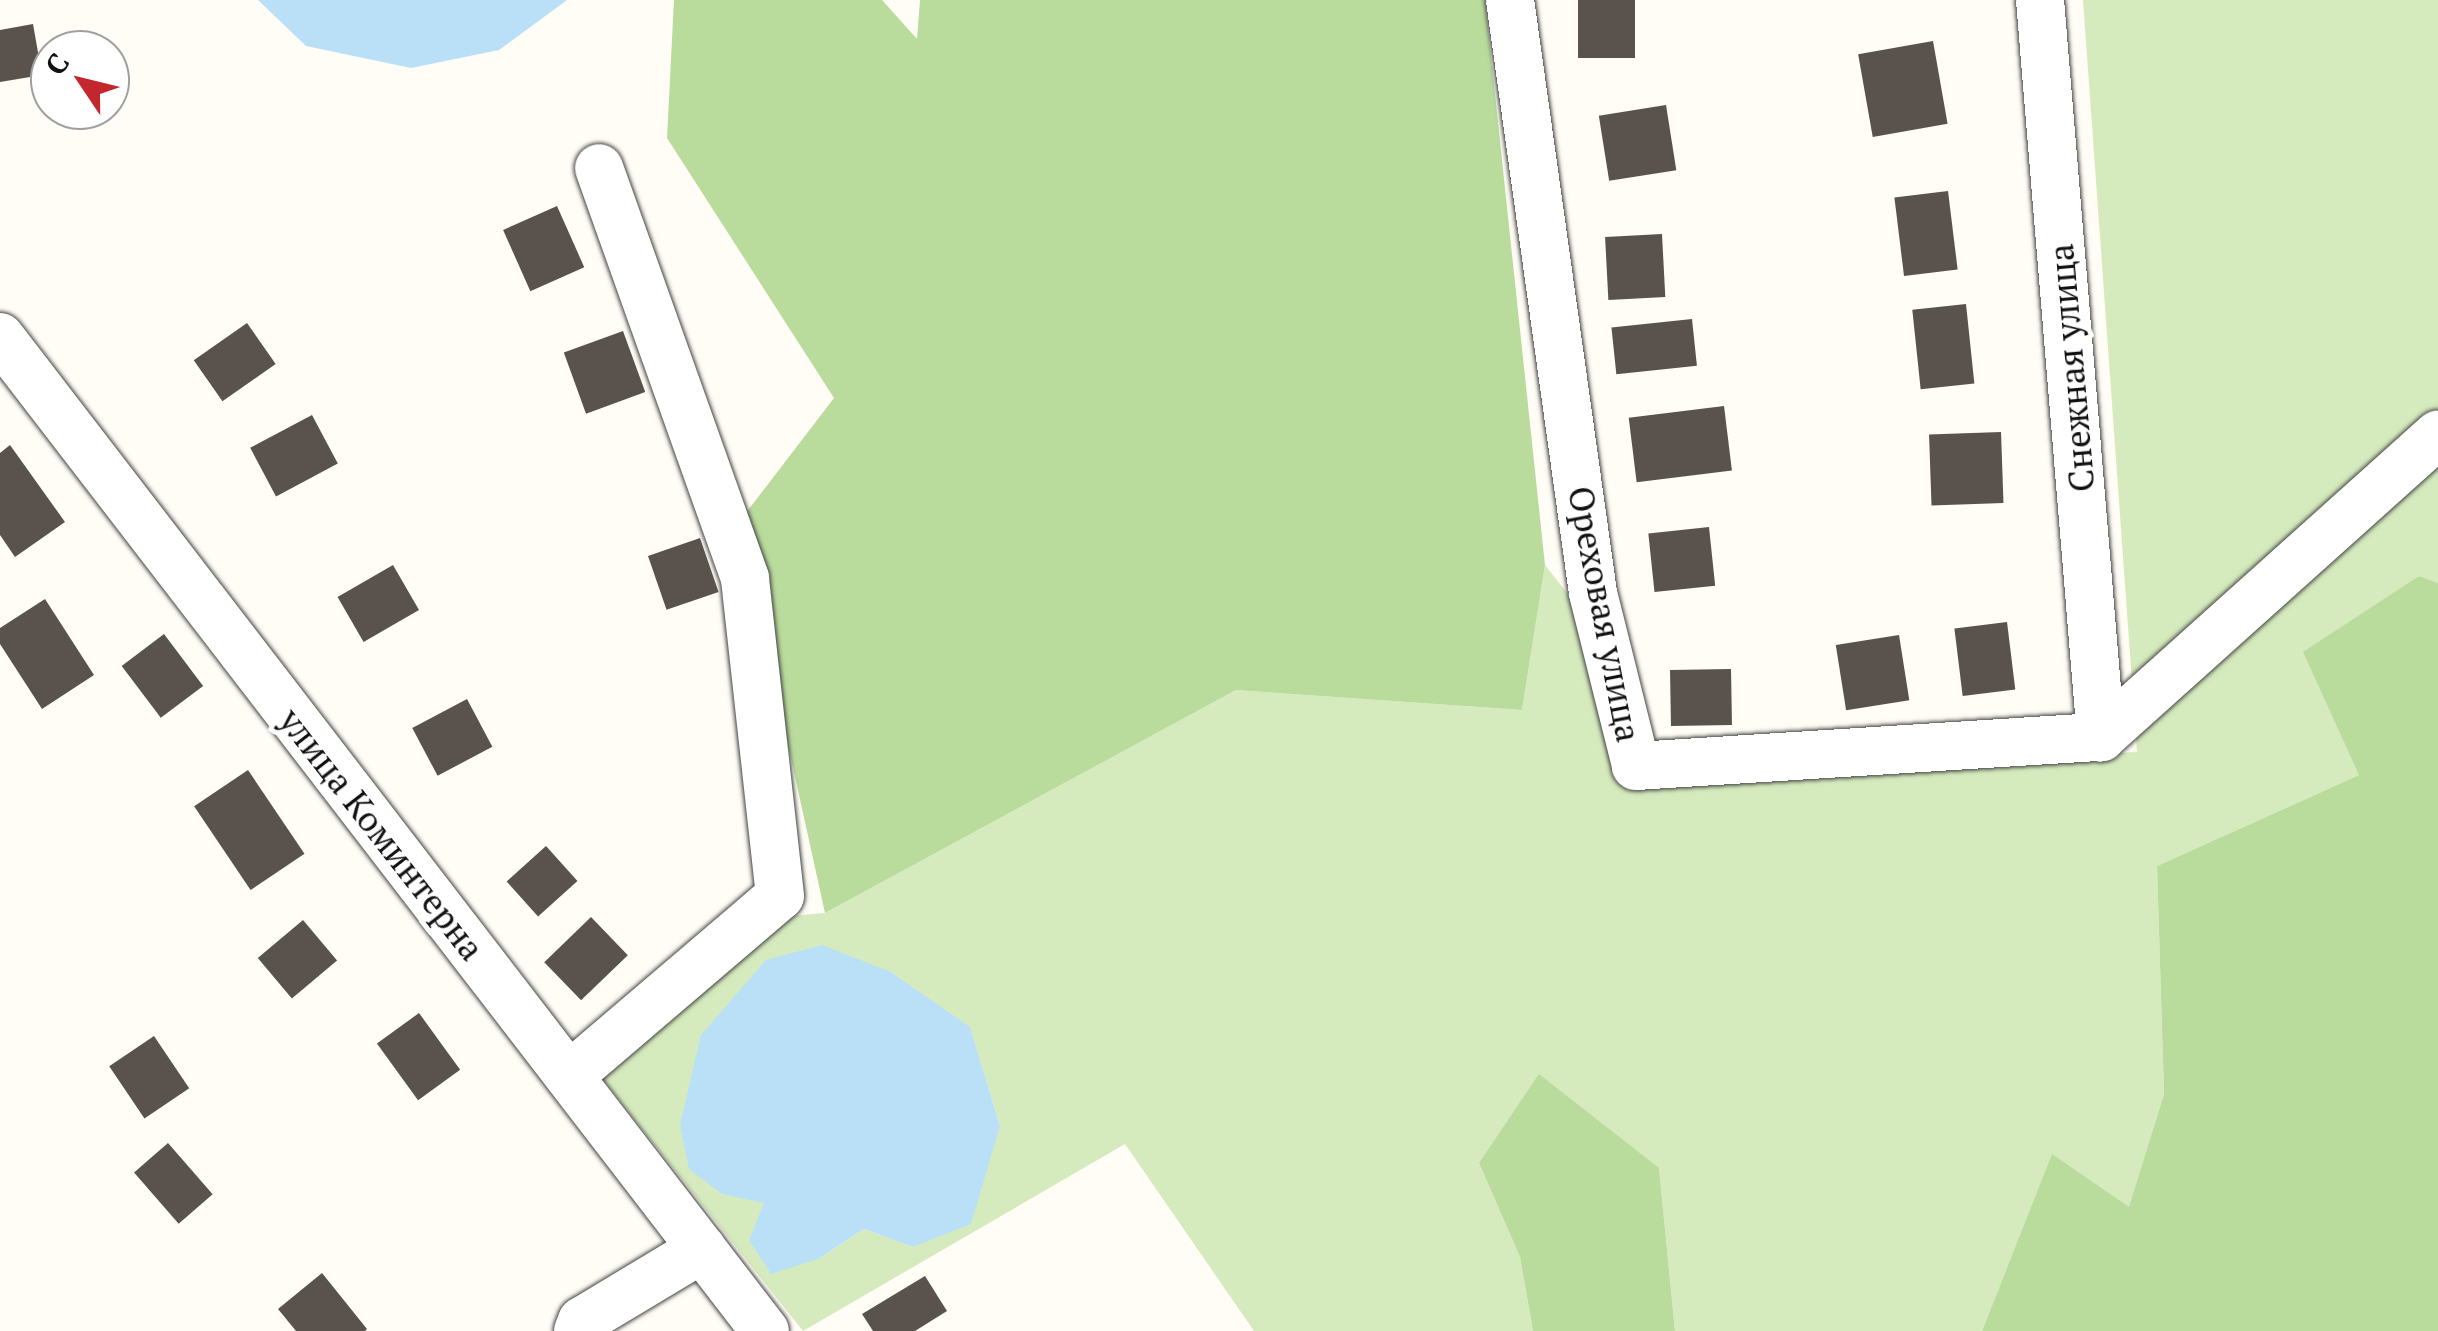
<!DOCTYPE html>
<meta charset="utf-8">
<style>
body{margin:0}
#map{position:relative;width:2438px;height:1331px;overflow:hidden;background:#fffdf5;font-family:"PT Serif",serif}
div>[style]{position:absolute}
.green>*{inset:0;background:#d5ebbd}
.forest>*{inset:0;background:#b9dc9c}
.water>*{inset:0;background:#b9e0f7}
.building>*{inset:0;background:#5a524d;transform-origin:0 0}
.roads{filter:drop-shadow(0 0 2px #444) drop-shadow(0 0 2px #444)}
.street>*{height:48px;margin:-24px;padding:0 24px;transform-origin:24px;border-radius:24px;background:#fff}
span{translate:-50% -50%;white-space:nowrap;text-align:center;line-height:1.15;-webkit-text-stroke:10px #fff;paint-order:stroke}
.street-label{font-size:35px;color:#111}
.north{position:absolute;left:30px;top:30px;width:100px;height:100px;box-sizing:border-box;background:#fff;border:2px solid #a0a0a0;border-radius:50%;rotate:305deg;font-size:28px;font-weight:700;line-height:40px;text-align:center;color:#111}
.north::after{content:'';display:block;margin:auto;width:35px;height:45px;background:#c4262e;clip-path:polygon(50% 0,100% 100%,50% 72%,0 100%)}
</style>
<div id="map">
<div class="green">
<div style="clip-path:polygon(evenodd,2083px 0,2438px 0,2438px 583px,2418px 576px,2359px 775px,2157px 866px,2164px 1094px,2129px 1208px,2052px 1155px,1982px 1331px,1675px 1331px,1659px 1168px,1479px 1163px,1520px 1257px,1533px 1331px,1254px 1331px,1125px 1144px,803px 1331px,601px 1077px,789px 916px,825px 913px,1236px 690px,1522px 710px,1545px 565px,1575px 603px,1623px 778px,2137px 752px,2083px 0,891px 972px,970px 1028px,1000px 1126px,913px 1247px,864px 1229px,818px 1259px,765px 1202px,722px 1194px,891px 972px)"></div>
</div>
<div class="forest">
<div style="clip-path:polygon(674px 0,882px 0,917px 39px,920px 0,1485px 0,1545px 565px,1522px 710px,1236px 690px,825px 913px,739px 522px,834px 398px,667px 138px)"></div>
<div style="clip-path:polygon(2419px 576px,2438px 583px,2438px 1331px,1982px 1331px,2052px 1154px,2129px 1207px,2164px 1094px,2157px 866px,2359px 775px,2303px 652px)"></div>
<div style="clip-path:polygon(1539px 1074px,1659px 1168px,1675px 1331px,1533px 1331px,1520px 1257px,1479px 1163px)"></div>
</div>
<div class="water">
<div style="clip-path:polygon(258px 0,567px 0,499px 50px,411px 68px,306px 46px)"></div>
<div style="clip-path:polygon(822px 945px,891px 972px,970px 1027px,1000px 1126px,971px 1224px,913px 1247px,864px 1229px,818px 1259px,771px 1274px,749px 1240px,764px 1203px,722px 1194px,689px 1169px,680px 1125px,701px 1035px,766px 960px)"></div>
</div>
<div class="building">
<div style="left:1578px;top:0;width:57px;height:58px"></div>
<div style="clip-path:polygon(33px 24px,42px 75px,0 82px,0 30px)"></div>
<div style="left:1933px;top:41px;width:84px;height:76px;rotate:80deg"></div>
<div style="left:1666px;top:105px;width:66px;height:68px;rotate:81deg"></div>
<div style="left:1948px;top:191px;width:79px;height:54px;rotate:83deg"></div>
<div style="left:557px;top:206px;width:67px;height:59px;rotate:66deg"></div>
<div style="left:1662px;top:234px;width:63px;height:57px;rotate:87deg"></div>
<div style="left:1966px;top:304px;width:80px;height:54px;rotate:84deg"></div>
<div style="left:1692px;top:319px;width:47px;height:81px;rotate:84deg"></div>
<div style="left:247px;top:323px;width:50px;height:65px;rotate:55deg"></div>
<div style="left:623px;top:331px;width:65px;height:63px;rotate:70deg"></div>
<div style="left:1724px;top:406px;width:65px;height:96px;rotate:83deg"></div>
<div style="left:312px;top:415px;width:55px;height:70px;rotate:62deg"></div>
<div style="left:2001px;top:432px;width:71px;height:72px;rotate:88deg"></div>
<div style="clip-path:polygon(10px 445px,65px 522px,15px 557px,0 535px,0 453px)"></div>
<div style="left:1709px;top:527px;width:59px;height:61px;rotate:84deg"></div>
<div style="left:700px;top:538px;width:57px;height:55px;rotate:71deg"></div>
<div style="left:393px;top:565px;width:52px;height:64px;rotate:60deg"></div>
<div style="clip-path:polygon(45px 599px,94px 675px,42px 709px,0 644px,0 628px)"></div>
<div style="left:2007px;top:622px;width:68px;height:53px;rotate:83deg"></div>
<div style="left:164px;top:634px;width:65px;height:53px;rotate:53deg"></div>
<div style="left:1899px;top:635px;width:66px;height:64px;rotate:81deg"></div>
<div style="left:1731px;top:669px;width:56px;height:61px;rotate:89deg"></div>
<div style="left:467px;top:699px;width:54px;height:62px;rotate:62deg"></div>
<div style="left:248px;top:770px;width:101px;height:65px;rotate:56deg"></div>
<div style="left:546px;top:846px;width:47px;height:53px;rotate:48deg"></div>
<div style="left:591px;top:917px;width:53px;height:65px;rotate:46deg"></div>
<div style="left:303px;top:920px;width:53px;height:59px;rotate:50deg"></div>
<div style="left:419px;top:1013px;width:70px;height:52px;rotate:54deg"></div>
<div style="left:154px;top:1036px;width:63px;height:54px;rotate:56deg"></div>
<div style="left:168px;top:1143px;width:68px;height:45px;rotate:49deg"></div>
<div style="clip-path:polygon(322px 1273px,367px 1329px,365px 1331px,296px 1331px,278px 1309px)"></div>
<div style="clip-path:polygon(925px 1276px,947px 1311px,915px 1331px,873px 1331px,862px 1314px)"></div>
</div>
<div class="roads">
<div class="street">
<div style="left:1510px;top:0;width:599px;rotate:82.03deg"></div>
<div style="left:1593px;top:593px;width:178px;rotate:76deg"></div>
<div style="left:1636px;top:766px;width:466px;rotate:-3.6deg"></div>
<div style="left:2040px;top:0;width:740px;rotate:85.27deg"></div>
<div style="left:0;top:337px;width:1254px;rotate:52.42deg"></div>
<div style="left:2101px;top:737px;width:453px;rotate:-41.9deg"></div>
<div style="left:569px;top:1076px;width:277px;rotate:-40.5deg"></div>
<div style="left:780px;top:896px;width:320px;rotate:-96.3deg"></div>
<div style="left:745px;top:578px;width:435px;rotate:-109.6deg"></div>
<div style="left:578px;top:1331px;width:11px;rotate:-68deg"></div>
<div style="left:582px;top:1321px;width:140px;rotate:-31deg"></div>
</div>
</div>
<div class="street-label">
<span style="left:2071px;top:368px;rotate:-95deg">Снежная улица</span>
<span style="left:1605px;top:614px;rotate:79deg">Ореховая улица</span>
<span style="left:382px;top:834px;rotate:52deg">улица Коминтерна</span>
</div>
<div class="north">С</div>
</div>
